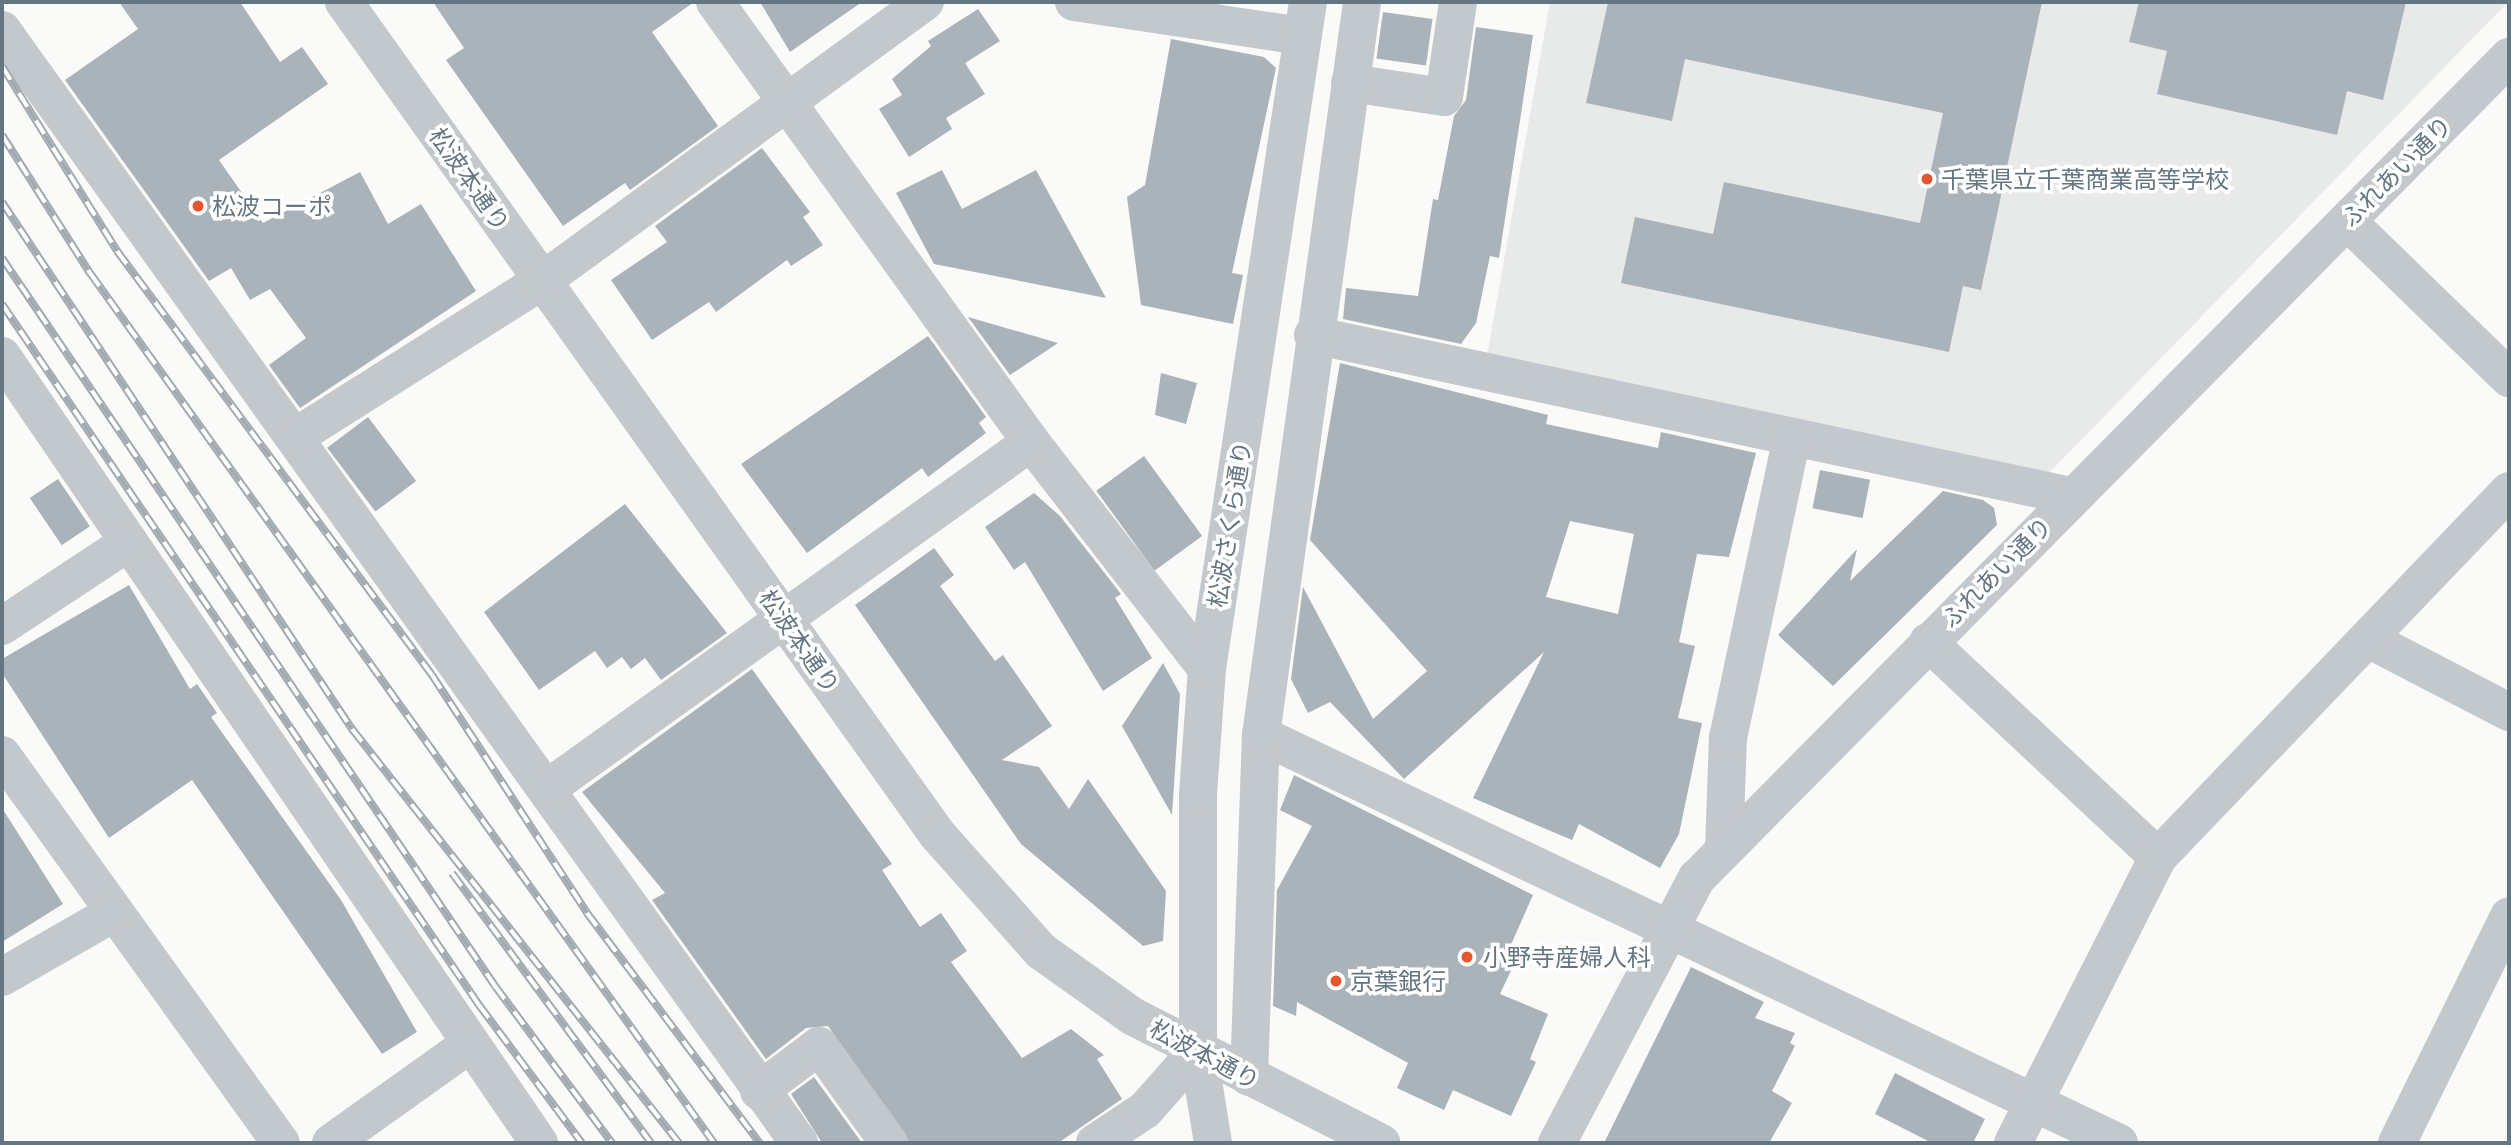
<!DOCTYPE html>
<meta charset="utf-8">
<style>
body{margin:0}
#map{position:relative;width:2511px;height:1145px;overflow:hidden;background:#fafaf8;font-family:"Golos Text","Noto Sans JP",sans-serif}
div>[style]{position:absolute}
.built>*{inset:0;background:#e8e9e9}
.building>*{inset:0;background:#aab3b9;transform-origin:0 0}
.minor>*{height:38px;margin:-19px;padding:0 19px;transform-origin:19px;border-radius:19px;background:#c3c8cc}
.rail>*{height:8px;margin-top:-4px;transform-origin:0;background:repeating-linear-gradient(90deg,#fff 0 16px,#a2aab0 0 32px);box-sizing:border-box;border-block:2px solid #a2aab0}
.dots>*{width:19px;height:19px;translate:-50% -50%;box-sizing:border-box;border:4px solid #fff;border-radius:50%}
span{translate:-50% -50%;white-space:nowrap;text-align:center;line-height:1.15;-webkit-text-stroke:7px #fff;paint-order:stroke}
.street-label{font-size:24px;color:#657683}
.poi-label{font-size:24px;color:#657683}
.left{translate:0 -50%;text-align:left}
.frame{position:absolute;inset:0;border:4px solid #657683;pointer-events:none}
</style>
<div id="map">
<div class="built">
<div style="clip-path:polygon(1550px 2px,2508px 2px,2049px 473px,1487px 356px)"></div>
</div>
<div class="building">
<div style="clip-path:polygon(119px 2px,240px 2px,280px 62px,302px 47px,328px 84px,219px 160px,263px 223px,360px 172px,388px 224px,421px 204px,476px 291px,300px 408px,269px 365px,306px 338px,270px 289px,250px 300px,231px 268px,209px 281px,65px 80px,138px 29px)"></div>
<div style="clip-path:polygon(433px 2px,694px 2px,652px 32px,718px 126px,630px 190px,625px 183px,563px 226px,446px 60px,464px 48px)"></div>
<div style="clip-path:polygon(760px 2px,862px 2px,790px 52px)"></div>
<div style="clip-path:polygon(1608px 2px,2042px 2px,1981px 290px,1963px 286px,1949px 352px,1621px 283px,1635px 217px,1713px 234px,1724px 182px,1920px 223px,1943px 113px,1685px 59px,1672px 121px,1586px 103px)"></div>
<div style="clip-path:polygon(2139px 2px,2406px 2px,2383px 100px,2347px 91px,2337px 135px,2157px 94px,2167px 51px,2129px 42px)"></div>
<div style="clip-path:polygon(978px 9px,1000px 41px,965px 63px,985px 94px,946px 118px,952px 129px,909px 157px,879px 109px,902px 95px,892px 79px,931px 46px,928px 41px)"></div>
<div style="left:1383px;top:12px;width:50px;height:47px;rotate:8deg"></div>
<div style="clip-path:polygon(1476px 27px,1533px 35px,1499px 258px,1490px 256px,1476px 323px,1461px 344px,1343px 319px,1346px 288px,1418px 296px,1433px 199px,1438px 200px,1454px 116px,1466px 100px)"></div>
<div style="clip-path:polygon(1171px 39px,1264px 57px,1276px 68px,1232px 273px,1243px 275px,1233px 324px,1141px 305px,1127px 197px,1145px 185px)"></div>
<div style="clip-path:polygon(762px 148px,810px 212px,803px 217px,823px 245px,791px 266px,787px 260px,716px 312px,709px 302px,652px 340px,611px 280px,667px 242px,655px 226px)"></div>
<div style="clip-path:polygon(942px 170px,962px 209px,1036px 170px,1106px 298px,934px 264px,896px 193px)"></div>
<div style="clip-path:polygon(968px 317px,1058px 343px,1010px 375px)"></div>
<div style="clip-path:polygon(928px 336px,986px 417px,979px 423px,986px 433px,928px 477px,922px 468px,807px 553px,741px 464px)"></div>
<div style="clip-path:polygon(evenodd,1340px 363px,1548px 415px,1546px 424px,1658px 448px,1661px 432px,1756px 453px,1729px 557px,1697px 554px,1679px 642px,1695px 646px,1678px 718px,1702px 723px,1679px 834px,1660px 868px,1579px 824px,1572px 840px,1473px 798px,1544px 652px,1404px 779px,1330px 702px,1308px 713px,1291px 679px,1303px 587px,1373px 719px,1427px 671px,1310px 540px,1340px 363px,1570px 521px,1634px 534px,1618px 614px,1546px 597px,1570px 521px)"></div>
<div style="clip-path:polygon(1161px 373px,1197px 383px,1186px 424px,1155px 415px)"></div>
<div style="left:368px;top:417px;width:80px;height:51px;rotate:53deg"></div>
<div style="left:1144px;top:456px;width:99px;height:59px;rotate:54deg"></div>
<div style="left:1820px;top:470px;width:51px;height:39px;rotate:11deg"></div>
<div style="left:58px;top:479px;width:57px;height:34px;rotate:56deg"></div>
<div style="clip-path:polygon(1943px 491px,1983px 500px,1994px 508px,1997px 525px,1833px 686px,1778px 635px,1857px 549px,1850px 581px)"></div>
<div style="clip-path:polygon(1034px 493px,1060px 516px,1121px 594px,1115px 598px,1152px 658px,1103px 691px,1025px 562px,1014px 570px,985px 527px)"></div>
<div style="clip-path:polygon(625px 504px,727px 633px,661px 680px,645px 658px,631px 669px,622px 657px,607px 668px,595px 651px,539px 690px,484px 612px)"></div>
<div style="clip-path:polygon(934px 548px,954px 575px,940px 586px,995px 661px,1003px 655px,1052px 726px,1002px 760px,1039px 767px,1069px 809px,1088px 779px,1166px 891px,1163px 941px,1143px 946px,1021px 844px,855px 605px)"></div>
<div style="clip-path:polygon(129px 585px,190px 689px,197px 684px,217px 713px,211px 717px,341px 900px,417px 1032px,382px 1054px,192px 780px,109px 838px,2px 673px,2px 659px)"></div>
<div style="clip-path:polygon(1163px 663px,1180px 694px,1172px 815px,1122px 726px)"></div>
<div style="clip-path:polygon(752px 669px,892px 864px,882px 870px,920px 927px,941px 913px,967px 951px,951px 962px,1022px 1058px,1071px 1029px,1104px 1055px,1097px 1059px,1122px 1099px,1058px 1143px,910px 1143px,828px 1026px,806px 1028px,766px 1059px,652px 900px,665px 893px,582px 792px)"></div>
<div style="clip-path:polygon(1294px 775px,1533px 895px,1510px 947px,1520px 951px,1500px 994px,1548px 1014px,1530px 1059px,1536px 1062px,1511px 1116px,1453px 1090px,1444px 1110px,1397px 1088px,1408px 1063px,1297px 1002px,1296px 1016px,1273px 1006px,1277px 890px,1312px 826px,1280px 810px)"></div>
<div style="clip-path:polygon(2px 808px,63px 904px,2px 942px)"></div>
<div style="clip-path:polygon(1691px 967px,1764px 1002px,1755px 1018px,1795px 1033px,1790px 1043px,1795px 1046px,1772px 1091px,1792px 1103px,1769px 1143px,1604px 1143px)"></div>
<div style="clip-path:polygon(1895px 1073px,1985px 1119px,1973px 1143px,1932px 1143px,1875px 1114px)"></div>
<div style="clip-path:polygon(814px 1077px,862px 1143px,822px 1143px,791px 1094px)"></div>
</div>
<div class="minor">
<div style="left:344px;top:2px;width:1022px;rotate:54.52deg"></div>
<div style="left:937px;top:834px;width:157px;rotate:48.4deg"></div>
<div style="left:1041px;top:951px;width:112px;rotate:35.5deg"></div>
<div style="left:1132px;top:1016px;width:280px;rotate:27deg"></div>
<div style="left:715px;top:2px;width:542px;rotate:54.31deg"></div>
<div style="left:1031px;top:442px;width:287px;rotate:52.2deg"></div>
<div style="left:1074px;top:2px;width:231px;rotate:8.5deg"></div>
<div style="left:2px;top:30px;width:1369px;rotate:54.39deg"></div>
<div style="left:1350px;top:83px;width:95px;rotate:8.5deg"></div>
<div style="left:1444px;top:97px;width:96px;rotate:-81.6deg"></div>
<div style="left:2347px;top:221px;width:226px;rotate:44.1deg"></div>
<div style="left:1313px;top:335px;width:775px;rotate:11.99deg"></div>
<div style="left:2px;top:356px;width:953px;rotate:55.69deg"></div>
<div style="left:295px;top:437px;width:292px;rotate:-32.3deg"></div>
<div style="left:542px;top:281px;width:474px;rotate:-36.1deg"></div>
<div style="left:2px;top:626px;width:152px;rotate:-33.5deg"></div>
<div style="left:2368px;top:639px;width:159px;rotate:27.4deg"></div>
<div style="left:1928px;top:642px;width:315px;rotate:43.1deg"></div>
<div style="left:1261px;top:735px;width:950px;rotate:25.43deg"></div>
<div style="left:2px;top:755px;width:478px;rotate:54.3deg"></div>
<div style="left:548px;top:788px;width:594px;rotate:-35.62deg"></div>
<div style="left:1724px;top:850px;width:112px;rotate:-88deg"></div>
<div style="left:1728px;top:738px;width:308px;rotate:-78deg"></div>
<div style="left:2px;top:977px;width:130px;rotate:-29.9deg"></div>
<div style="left:1249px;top:1077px;width:342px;rotate:-88deg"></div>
<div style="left:1261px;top:735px;width:740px;rotate:-82.15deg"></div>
<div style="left:759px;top:1091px;width:75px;rotate:-36.9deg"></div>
<div style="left:819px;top:1046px;width:120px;rotate:54.2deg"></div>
<div style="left:331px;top:1143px;width:171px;rotate:-35.5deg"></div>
<div style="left:1095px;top:1143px;width:60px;rotate:-33.4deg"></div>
<div style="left:1145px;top:1110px;width:80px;rotate:-48.5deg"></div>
<div style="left:1213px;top:1143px;width:94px;rotate:-99.2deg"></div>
<div style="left:1198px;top:1050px;width:256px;rotate:-90deg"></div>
<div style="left:1198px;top:794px;width:125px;rotate:-85.9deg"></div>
<div style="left:1207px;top:669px;width:675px;rotate:-81.39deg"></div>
<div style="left:1557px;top:1143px;width:300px;rotate:-62.2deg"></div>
<div style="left:1697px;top:878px;width:1155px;rotate:-45.32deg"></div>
<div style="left:2013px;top:1143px;width:321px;rotate:-63.1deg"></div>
<div style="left:2158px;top:857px;width:507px;rotate:-46.2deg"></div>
<div style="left:2397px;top:1143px;width:253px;rotate:-63.7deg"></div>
</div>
<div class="rail">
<div style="left:2px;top:66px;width:218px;rotate:58.1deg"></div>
<div style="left:117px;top:251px;width:528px;rotate:53.39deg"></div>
<div style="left:432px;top:675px;width:284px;rotate:56.9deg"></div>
<div style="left:587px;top:913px;width:288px;rotate:53.1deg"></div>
<div style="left:2px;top:135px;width:164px;rotate:57.5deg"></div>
<div style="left:90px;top:273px;width:1071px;rotate:54.35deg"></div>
<div style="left:2px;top:202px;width:633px;rotate:56.41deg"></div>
<div style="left:352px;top:729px;width:528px;rotate:51.7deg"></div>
<div style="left:2px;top:258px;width:879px;rotate:55.89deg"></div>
<div style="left:495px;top:986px;width:196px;rotate:53.3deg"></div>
<div style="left:2px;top:304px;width:848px;rotate:55.77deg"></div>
<div style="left:479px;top:1005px;width:172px;rotate:53.3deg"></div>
<div style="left:452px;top:873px;width:335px;rotate:53.6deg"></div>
</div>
<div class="dots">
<div style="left:1927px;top:179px;background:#e4572e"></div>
<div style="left:198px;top:206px;background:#e4572e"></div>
<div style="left:1467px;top:957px;background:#e4572e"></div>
<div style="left:1336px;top:981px;background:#e4572e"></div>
</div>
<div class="street-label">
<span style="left:2396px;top:171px;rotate:-45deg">ふれあい通り</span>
<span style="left:470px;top:179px;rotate:55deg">松波本通り</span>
<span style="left:1229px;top:524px;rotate:-81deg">松波さくら通り</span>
<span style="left:1996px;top:572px;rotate:-45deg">ふれあい通り</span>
<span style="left:800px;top:641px;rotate:55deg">松波本通り</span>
<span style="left:1205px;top:1054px;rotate:28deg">松波本通り</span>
</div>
<div class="poi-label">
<span class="left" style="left:1941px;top:179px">千葉県立千葉商業高等学校</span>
<span class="left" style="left:212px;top:206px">松波コーポ</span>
<span class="left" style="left:1483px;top:957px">小野寺産婦人科</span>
<span class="left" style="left:1350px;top:981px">京葉銀行</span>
</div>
<div class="frame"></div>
</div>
